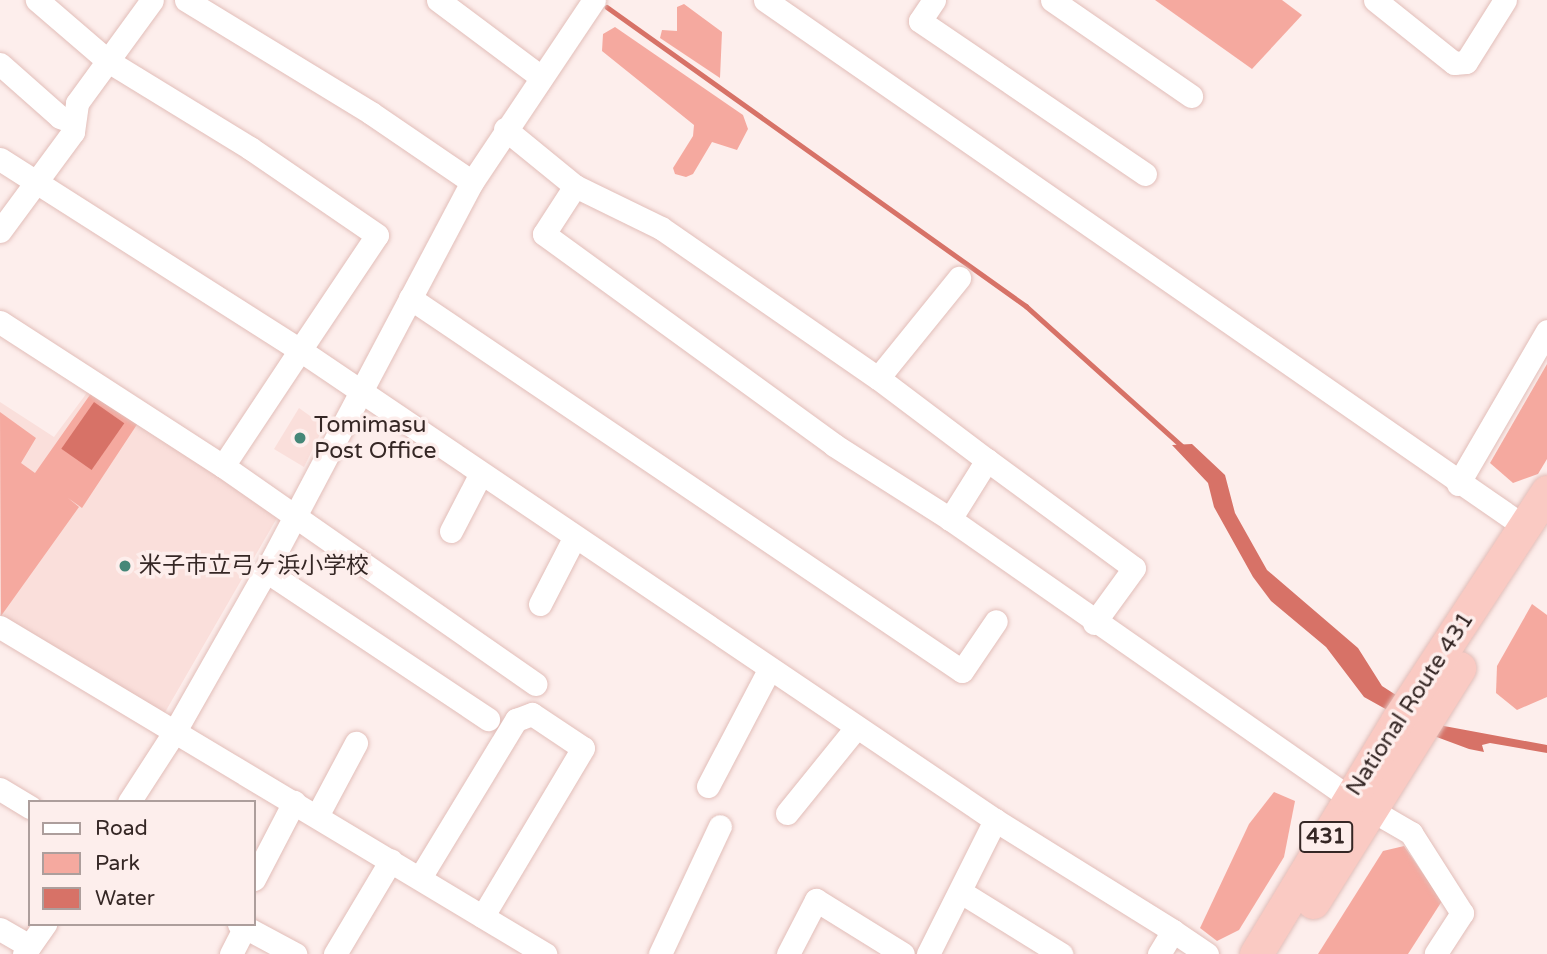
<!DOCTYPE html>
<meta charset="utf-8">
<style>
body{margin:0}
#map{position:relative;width:1547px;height:954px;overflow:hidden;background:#fdeeec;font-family:"Varela Round","Noto Sans JP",sans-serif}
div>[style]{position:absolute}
.built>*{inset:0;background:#fadfdb}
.green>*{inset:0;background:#f5a99f}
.water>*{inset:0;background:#d77267;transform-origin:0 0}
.stream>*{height:4.5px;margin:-2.25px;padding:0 2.25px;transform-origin:2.25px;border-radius:2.25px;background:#d77267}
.roads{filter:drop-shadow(0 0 2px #e2beb9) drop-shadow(0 0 2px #e2beb9)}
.minor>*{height:23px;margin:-11.5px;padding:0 11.5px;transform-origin:11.5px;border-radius:11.5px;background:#fff}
.highway>*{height:33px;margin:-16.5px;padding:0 16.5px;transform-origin:16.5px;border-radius:16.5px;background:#facac3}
.dots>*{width:19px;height:19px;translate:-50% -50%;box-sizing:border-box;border:4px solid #fdeeec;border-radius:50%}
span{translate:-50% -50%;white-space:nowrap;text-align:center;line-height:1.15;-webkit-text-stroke:7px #fdeeec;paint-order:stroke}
.shield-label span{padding:2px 5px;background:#fdeeec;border:2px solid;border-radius:5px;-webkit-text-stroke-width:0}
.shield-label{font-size:21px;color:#352725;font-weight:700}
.poi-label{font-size:23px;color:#352725}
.left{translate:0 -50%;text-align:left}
.street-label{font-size:23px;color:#352725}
.legend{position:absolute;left:28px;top:800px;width:228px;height:126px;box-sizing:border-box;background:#fdeeec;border:2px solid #ad9e9c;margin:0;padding:9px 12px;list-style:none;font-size:21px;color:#352725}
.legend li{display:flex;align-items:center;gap:14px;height:35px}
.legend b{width:35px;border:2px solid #ad9e9c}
</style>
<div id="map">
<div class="built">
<div style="clip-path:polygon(92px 386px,281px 511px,164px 714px,0 620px,0 402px,54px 437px)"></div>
<div style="clip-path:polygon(299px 408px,324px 426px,304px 467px,274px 449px)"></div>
</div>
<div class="green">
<div style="clip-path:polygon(1155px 0,1282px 0,1302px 15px,1252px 69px)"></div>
<div style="clip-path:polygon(684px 4px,722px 32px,720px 78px,660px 38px,662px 30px,677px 31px,677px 7px)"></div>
<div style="clip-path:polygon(615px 27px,743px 115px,748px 129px,737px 150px,712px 142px,693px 174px,686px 177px,675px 174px,673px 168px,693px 136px,694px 125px,602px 51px,603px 34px)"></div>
<div style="clip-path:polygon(1547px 364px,1547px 459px,1538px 474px,1513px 483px,1490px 463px)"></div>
<div style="clip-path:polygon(92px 392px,138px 423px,82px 508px,68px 498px,79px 507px,1px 616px,0 412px,36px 438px,21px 463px,35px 473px)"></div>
<div style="clip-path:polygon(1532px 604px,1547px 615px,1547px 697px,1517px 710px,1496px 693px,1497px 666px)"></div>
<div style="clip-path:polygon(1274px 792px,1295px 801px,1284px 857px,1239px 930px,1217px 941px,1200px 928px,1249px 824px)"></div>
<div style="clip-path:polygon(1404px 846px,1442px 901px,1408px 954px,1318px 954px,1383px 851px)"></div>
</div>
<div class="water">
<div style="left:94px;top:402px;width:37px;height:57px;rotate:35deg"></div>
<div style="clip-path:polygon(1192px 444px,1225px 475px,1235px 513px,1267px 570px,1358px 648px,1382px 686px,1444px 726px,1547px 745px,1547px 753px,1490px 743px,1482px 745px,1484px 752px,1469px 749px,1434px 736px,1364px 697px,1326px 647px,1271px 601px,1253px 577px,1214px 507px,1208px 483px,1172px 445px)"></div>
</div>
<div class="stream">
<div style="left:607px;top:7px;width:515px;rotate:35.51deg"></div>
<div style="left:1026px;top:306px;width:212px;rotate:41.9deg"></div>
</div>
<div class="roads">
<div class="minor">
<div style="left:186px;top:0;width:217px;rotate:31.4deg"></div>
<div style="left:371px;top:113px;width:122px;rotate:34.3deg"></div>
<div style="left:438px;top:0;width:129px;rotate:36.8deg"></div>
<div style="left:765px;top:0;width:925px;rotate:34.74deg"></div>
<div style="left:934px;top:0;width:25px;rotate:124deg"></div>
<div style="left:920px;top:21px;width:272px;rotate:34.2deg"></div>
<div style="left:1052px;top:0;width:169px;rotate:34.6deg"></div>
<div style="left:1375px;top:0;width:101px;rotate:38.6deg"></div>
<div style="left:1454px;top:63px;width:12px;rotate:-5deg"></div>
<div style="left:1466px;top:62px;width:73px;rotate:-57.8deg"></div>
<div style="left:0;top:64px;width:80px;rotate:41.5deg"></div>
<div style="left:60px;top:117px;width:14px;rotate:21deg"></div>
<div style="left:505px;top:129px;width:90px;rotate:39.2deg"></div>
<div style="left:575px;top:186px;width:57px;rotate:122.9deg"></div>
<div style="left:544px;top:234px;width:359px;rotate:36deg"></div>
<div style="left:834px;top:445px;width:138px;rotate:32.5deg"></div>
<div style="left:950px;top:519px;width:486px;rotate:34.9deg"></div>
<div style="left:1349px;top:797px;width:72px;rotate:30.1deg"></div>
<div style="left:1411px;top:833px;width:95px;rotate:57.5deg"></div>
<div style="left:1462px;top:913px;width:48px;rotate:123deg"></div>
<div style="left:0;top:159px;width:356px;rotate:32.5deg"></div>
<div style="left:300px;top:350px;width:138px;rotate:-56.2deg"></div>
<div style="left:377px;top:235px;width:154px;rotate:-145.6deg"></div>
<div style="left:250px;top:148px;width:167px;rotate:-148.5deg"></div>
<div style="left:108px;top:61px;width:94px;rotate:-139.3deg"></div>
<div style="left:575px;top:186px;width:96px;rotate:26deg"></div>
<div style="left:661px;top:228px;width:264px;rotate:34.7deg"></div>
<div style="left:878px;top:378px;width:136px;rotate:37deg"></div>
<div style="left:987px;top:460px;width:70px;rotate:122.1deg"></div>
<div style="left:0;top:231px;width:123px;rotate:-53.6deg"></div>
<div style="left:73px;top:132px;width:29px;rotate:-82deg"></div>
<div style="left:77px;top:103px;width:127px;rotate:-53.9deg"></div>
<div style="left:410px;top:298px;width:666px;rotate:34.05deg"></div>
<div style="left:962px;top:671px;width:60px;rotate:-55.8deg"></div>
<div style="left:0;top:322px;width:265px;rotate:32.9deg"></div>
<div style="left:223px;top:466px;width:139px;rotate:-56.4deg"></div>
<div style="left:300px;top:350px;width:839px;rotate:34.07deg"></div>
<div style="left:878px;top:378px;width:129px;rotate:-51deg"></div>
<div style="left:987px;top:460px;width:182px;rotate:36.3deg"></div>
<div style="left:1134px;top:568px;width:68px;rotate:126deg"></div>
<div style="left:223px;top:466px;width:381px;rotate:34.9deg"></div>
<div style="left:1458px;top:484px;width:177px;rotate:-59.8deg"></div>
<div style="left:451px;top:531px;width:63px;rotate:-62.6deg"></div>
<div style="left:266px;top:571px;width:267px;rotate:33.7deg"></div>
<div style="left:540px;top:604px;width:74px;rotate:-62.7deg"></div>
<div style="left:0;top:627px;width:636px;rotate:30.96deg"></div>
<div style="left:708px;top:786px;width:131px;rotate:-62.3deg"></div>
<div style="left:0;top:789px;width:35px;rotate:31deg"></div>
<div style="left:129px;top:802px;width:85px;rotate:-57.1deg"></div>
<div style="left:175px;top:731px;width:184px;rotate:-60.4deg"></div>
<div style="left:266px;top:571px;width:440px;rotate:-62.1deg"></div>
<div style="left:472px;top:182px;width:219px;rotate:-56.2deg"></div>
<div style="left:787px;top:813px;width:108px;rotate:-51deg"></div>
<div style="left:317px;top:816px;width:83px;rotate:-61.9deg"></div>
<div style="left:421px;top:876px;width:183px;rotate:-58.7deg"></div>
<div style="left:516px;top:720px;width:17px;rotate:-21deg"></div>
<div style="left:532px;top:714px;width:61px;rotate:33.7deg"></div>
<div style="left:583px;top:748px;width:196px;rotate:120.8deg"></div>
<div style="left:254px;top:879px;width:87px;rotate:-62.5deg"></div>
<div style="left:961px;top:892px;width:118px;rotate:31.8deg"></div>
<div style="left:239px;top:924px;width:64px;rotate:28.2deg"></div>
<div style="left:0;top:929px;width:34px;rotate:30deg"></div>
<div style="left:24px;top:954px;width:37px;rotate:-55deg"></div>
<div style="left:231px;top:954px;width:30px;rotate:-63deg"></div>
<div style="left:335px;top:954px;width:109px;rotate:-59.2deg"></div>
<div style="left:660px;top:954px;width:141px;rotate:-64.9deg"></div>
<div style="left:788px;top:954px;width:61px;rotate:-62.6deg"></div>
<div style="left:816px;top:900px;width:102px;rotate:31.8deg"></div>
<div style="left:928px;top:954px;width:150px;rotate:-63.4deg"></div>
<div style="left:995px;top:820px;width:210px;rotate:31.9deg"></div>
<div style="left:1159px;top:954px;width:27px;rotate:-59deg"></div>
<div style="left:1173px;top:931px;width:41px;rotate:34.1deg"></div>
</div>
<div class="highway">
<div style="left:1313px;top:902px;width:276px;rotate:-58deg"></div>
<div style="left:1256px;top:954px;width:272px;rotate:-58.8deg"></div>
<div style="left:1397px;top:721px;width:274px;rotate:-56.8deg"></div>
</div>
</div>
<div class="dots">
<div style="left:300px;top:438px;background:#458778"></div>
<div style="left:125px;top:566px;background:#458778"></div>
</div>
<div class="shield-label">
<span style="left:1326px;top:837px">431</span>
</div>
<div class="poi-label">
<span class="left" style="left:314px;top:438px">Tomimasu<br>Post Office</span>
<span class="left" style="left:139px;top:566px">米子市立弓ヶ浜小学校</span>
</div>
<div class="street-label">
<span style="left:1410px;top:704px;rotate:-57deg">National Route 431</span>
</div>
<ul class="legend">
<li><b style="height:9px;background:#fff"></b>Road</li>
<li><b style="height:19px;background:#f5a99f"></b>Park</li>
<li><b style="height:19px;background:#d77267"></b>Water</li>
</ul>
</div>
